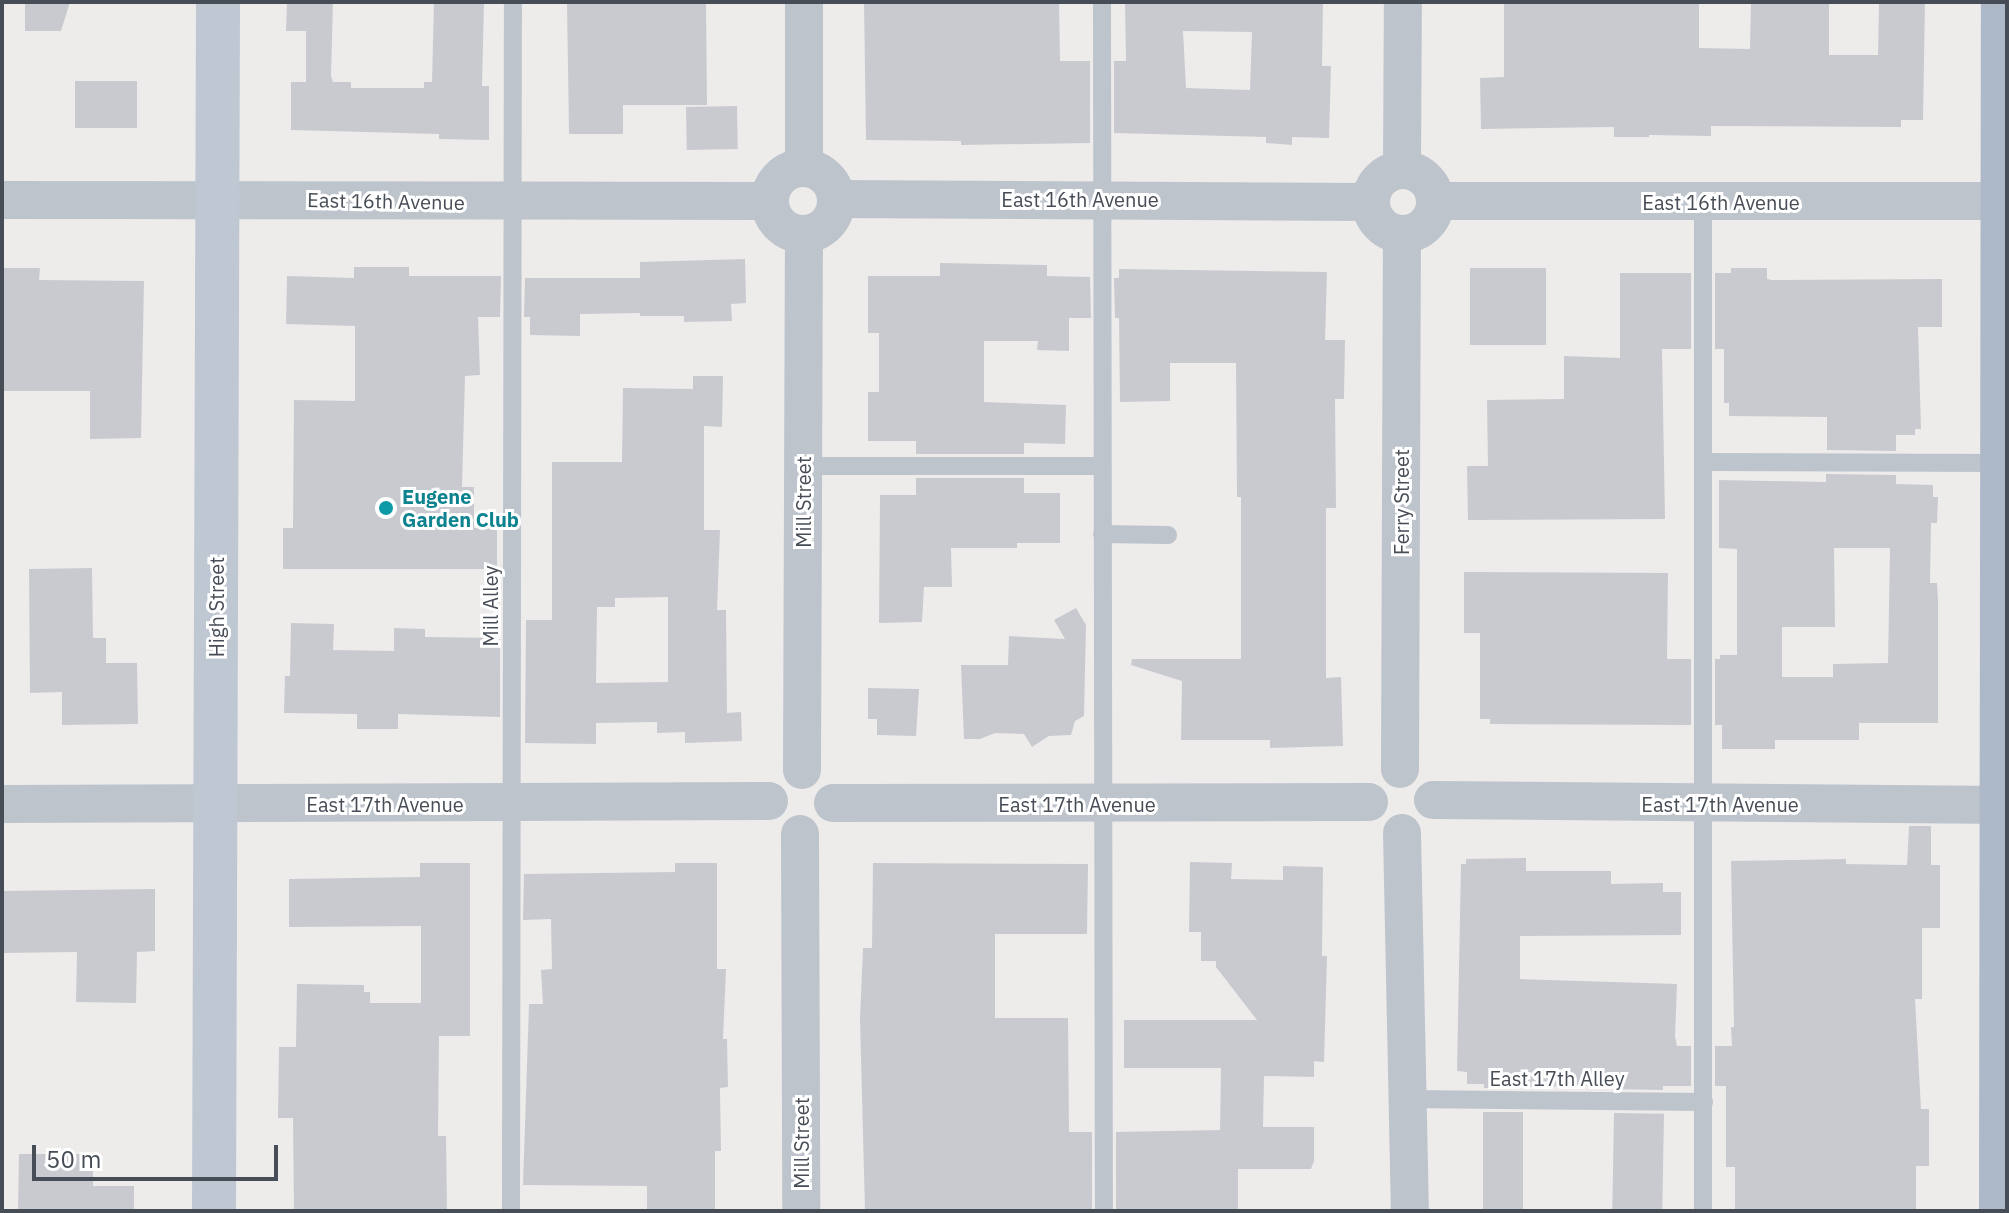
<!DOCTYPE html>
<style>
body{margin:0}
#map{position:relative;width:2009px;height:1213px;overflow:hidden;background:#eeebeb;font-family:"IBM Plex Sans",sans-serif}
div>[style]{position:absolute}
.building>*{inset:0;background:#c9cad0;transform-origin:0 0}
.lane>*{height:18px;margin:-9px;padding:0 9px;transform-origin:9px;border-radius:9px;background:#bec4cc}
.street>*{height:38px;margin:-19px;padding:0 19px;transform-origin:19px;border-radius:19px;background:#bec4cc}
.street>.ring{margin:-19px;padding:0;box-sizing:content-box;background:none;border:38px solid #bec4cc;border-radius:50%}
.secondary>*{height:44px;margin:-22px;padding:0 22px;transform-origin:22px;border-radius:22px;background:#bfc7d3}
.primary>*{height:44px;margin:-22px;padding:0 22px;transform-origin:22px;border-radius:22px;background:#adb8c8}
.dots>*{width:22px;height:22px;translate:-50% -50%;box-sizing:border-box;border:4px solid #fff;border-radius:50%}
span{translate:-50% -50%;white-space:nowrap;text-align:center;line-height:1.15;-webkit-text-stroke:6px #fff;paint-order:stroke}
.street-label{font-size:20px;color:#464d56}
.culture-label{font-size:20px;color:#0d838f;font-weight:700}
.left{translate:0 -50%;text-align:left}
.frame{position:absolute;inset:0;border:4px solid #464d56;pointer-events:none}
.scale{position:absolute;left:32px;top:1145px;width:246px;height:36px;box-sizing:border-box;border:4px solid #464d56;border-top:0;padding-left:10px;font-size:24px;line-height:28px;white-space:nowrap;color:#464d56;-webkit-text-stroke:6px #fff;paint-order:stroke}
</style>
<div id="map">
<div class="building">
<div style="clip-path:polygon(25px 2px,70px 2px,61px 31px,25px 31px)"></div>
<div style="clip-path:polygon(287px 2px,333px 2px,331px 76px,333px 82px,351px 82px,351px 88px,424px 88px,424px 82px,432px 82px,434px 2px,484px 2px,482px 86px,489px 86px,489px 140px,439px 139px,439px 134px,291px 130px,291px 82px,306px 82px,306px 31px,286px 31px)"></div>
<div style="clip-path:polygon(567px 2px,706px 2px,707px 105px,623px 105px,623px 134px,569px 134px)"></div>
<div style="clip-path:polygon(864px 2px,1059px 2px,1060px 61px,1090px 61px,1090px 143px,961px 145px,961px 141px,866px 140px)"></div>
<div style="clip-path:polygon(evenodd,1125px 2px,1323px 2px,1322px 66px,1331px 66px,1329px 138px,1292px 137px,1292px 145px,1266px 143px,1266px 137px,1114px 133px,1114px 61px,1126px 61px,1125px 2px,1183px 31px,1252px 32px,1250px 90px,1186px 88px,1183px 31px)"></div>
<div style="clip-path:polygon(1504px 2px,1699px 2px,1699px 48px,1750px 49px,1751px 2px,1829px 2px,1829px 55px,1878px 55px,1879px 2px,1925px 2px,1923px 120px,1901px 120px,1901px 127px,1711px 126px,1711px 136px,1649px 135px,1649px 137px,1614px 137px,1614px 127px,1481px 129px,1480px 78px,1504px 77px)"></div>
<div style="left:75px;top:81px;width:62px;height:47px"></div>
<div style="left:737px;top:106px;width:43px;height:51px;rotate:89deg"></div>
<div style="clip-path:polygon(745px 259px,746px 303px,731px 304px,732px 321px,684px 322px,684px 316px,640px 316px,640px 313px,580px 314px,580px 336px,530px 335px,530px 317px,524px 317px,525px 278px,640px 278px,640px 262px)"></div>
<div style="clip-path:polygon(940px 263px,1047px 265px,1047px 276px,1090px 277px,1091px 318px,1069px 318px,1069px 351px,1037px 350px,1038px 341px,984px 341px,984px 402px,1066px 405px,1065px 444px,1024px 443px,1024px 454px,916px 454px,916px 441px,868px 441px,868px 392px,879px 392px,879px 333px,868px 333px,868px 276px,940px 276px)"></div>
<div style="clip-path:polygon(354px 267px,409px 267px,409px 276px,501px 276px,500px 317px,478px 317px,480px 375px,465px 376px,462px 487px,474px 487px,474px 528px,497px 528px,497px 569px,283px 569px,283px 528px,293px 528px,294px 400px,355px 401px,355px 326px,286px 324px,287px 276px,354px 278px)"></div>
<div style="clip-path:polygon(2px 268px,40px 268px,39px 280px,144px 281px,141px 438px,90px 439px,90px 391px,2px 391px)"></div>
<div style="left:1470px;top:268px;width:76px;height:77px"></div>
<div style="clip-path:polygon(1731px 268px,1767px 268px,1767px 279px,1772px 280px,1942px 279px,1942px 327px,1918px 327px,1921px 429px,1915px 429px,1915px 435px,1896px 435px,1896px 451px,1827px 450px,1827px 417px,1729px 416px,1729px 403px,1724px 403px,1724px 349px,1715px 349px,1715px 273px,1731px 273px)"></div>
<div style="clip-path:polygon(1119px 269px,1327px 272px,1325px 340px,1345px 340px,1344px 399px,1335px 399px,1336px 508px,1326px 508px,1326px 678px,1341px 677px,1343px 746px,1270px 748px,1270px 740px,1181px 740px,1182px 681px,1131px 665px,1132px 659px,1241px 659px,1241px 497px,1237px 497px,1236px 363px,1170px 363px,1170px 401px,1120px 402px,1119px 318px,1115px 318px,1114px 278px,1119px 278px)"></div>
<div style="clip-path:polygon(1620px 273px,1691px 273px,1691px 349px,1662px 349px,1665px 519px,1468px 520px,1467px 466px,1488px 466px,1487px 400px,1564px 399px,1564px 356px,1620px 358px)"></div>
<div style="clip-path:polygon(evenodd,693px 376px,723px 376px,722px 427px,704px 426px,704px 530px,720px 530px,717px 610px,726px 610px,727px 713px,741px 712px,742px 741px,685px 743px,685px 732px,657px 733px,657px 722px,596px 723px,596px 744px,525px 743px,526px 620px,552px 620px,552px 462px,622px 462px,623px 388px,693px 389px,693px 376px,668px 597px,668px 682px,596px 683px,597px 607px,615px 607px,615px 598px,668px 597px)"></div>
<div style="clip-path:polygon(evenodd,1826px 474px,1896px 475px,1896px 484px,1933px 485px,1933px 497px,1938px 497px,1937px 523px,1931px 523px,1930px 583px,1937px 583px,1938px 601px,1938px 723px,1859px 723px,1859px 740px,1775px 740px,1775px 749px,1722px 749px,1722px 725px,1715px 725px,1715px 659px,1720px 659px,1720px 655px,1737px 655px,1737px 549px,1719px 548px,1719px 480px,1826px 482px,1826px 474px,1834px 548px,1890px 548px,1888px 663px,1833px 664px,1833px 677px,1782px 677px,1782px 627px,1835px 627px,1834px 548px)"></div>
<div style="clip-path:polygon(916px 478px,1024px 478px,1024px 493px,1060px 493px,1060px 543px,1017px 543px,1017px 548px,951px 548px,952px 587px,924px 587px,922px 622px,879px 623px,880px 495px,916px 495px)"></div>
<div style="clip-path:polygon(92px 568px,93px 638px,106px 638px,106px 663px,137px 663px,138px 724px,62px 725px,62px 692px,30px 693px,29px 569px)"></div>
<div style="clip-path:polygon(1464px 572px,1668px 573px,1667px 659px,1691px 659px,1691px 725px,1490px 724px,1490px 719px,1480px 719px,1480px 633px,1464px 633px)"></div>
<div style="clip-path:polygon(1076px 608px,1086px 625px,1084px 716px,1075px 721px,1071px 735px,1049px 736px,1032px 747px,1024px 734px,995px 733px,980px 739px,964px 739px,961px 665px,1008px 665px,1009px 636px,1065px 639px,1054px 620px)"></div>
<div style="clip-path:polygon(291px 623px,334px 624px,333px 650px,394px 651px,394px 628px,425px 629px,425px 637px,500px 638px,500px 717px,398px 714px,398px 729px,357px 729px,357px 714px,284px 713px,285px 676px,290px 676px)"></div>
<div style="clip-path:polygon(868px 688px,919px 689px,916px 736px,877px 735px,877px 719px,868px 719px)"></div>
<div style="clip-path:polygon(1909px 826px,1931px 826px,1931px 865px,1940px 865px,1940px 928px,1922px 928px,1922px 999px,1915px 999px,1921px 1109px,1929px 1109px,1929px 1166px,1916px 1166px,1916px 1211px,1735px 1211px,1735px 1167px,1726px 1167px,1726px 1086px,1715px 1086px,1715px 1046px,1732px 1046px,1731px 1027px,1734px 1027px,1731px 861px,1846px 859px,1846px 864px,1907px 865px)"></div>
<div style="clip-path:polygon(1526px 858px,1526px 871px,1611px 871px,1611px 884px,1663px 883px,1663px 892px,1681px 892px,1681px 935px,1520px 936px,1520px 979px,1677px 984px,1675px 1036px,1677px 1046px,1691px 1046px,1691px 1086px,1663px 1086px,1663px 1090px,1614px 1089px,1614px 1085px,1484px 1088px,1484px 1084px,1467px 1084px,1467px 1072px,1457px 1071px,1461px 864px,1466px 864px,1466px 859px)"></div>
<div style="clip-path:polygon(1190px 862px,1232px 863px,1231px 879px,1283px 880px,1283px 866px,1323px 867px,1322px 956px,1327px 956px,1324px 1062px,1314px 1061px,1314px 1077px,1264px 1076px,1263px 1127px,1314px 1127px,1314px 1161px,1311px 1169px,1238px 1169px,1238px 1211px,1116px 1211px,1116px 1132px,1220px 1130px,1221px 1068px,1124px 1068px,1124px 1020px,1257px 1020px,1216px 967px,1216px 961px,1201px 961px,1201px 932px,1189px 932px)"></div>
<div style="clip-path:polygon(420px 863px,470px 863px,470px 1036px,439px 1036px,438px 1136px,446px 1136px,447px 1211px,294px 1211px,293px 1118px,278px 1118px,279px 1047px,296px 1047px,297px 984px,364px 985px,364px 992px,370px 992px,370px 1003px,421px 1003px,421px 926px,289px 927px,289px 879px,420px 877px)"></div>
<div style="clip-path:polygon(675px 863px,717px 863px,717px 969px,726px 969px,723px 1039px,727px 1039px,728px 1087px,720px 1088px,721px 1151px,715px 1151px,715px 1211px,647px 1211px,647px 1186px,523px 1185px,529px 1004px,543px 1004px,541px 970px,552px 969px,551px 919px,523px 920px,524px 874px,675px 872px)"></div>
<div style="clip-path:polygon(873px 863px,1088px 864px,1087px 934px,995px 934px,995px 1018px,1068px 1018px,1069px 1132px,1092px 1132px,1092px 1211px,865px 1211px,860px 1019px,863px 948px,872px 948px)"></div>
<div style="clip-path:polygon(155px 889px,155px 951px,137px 952px,136px 1003px,76px 1002px,77px 952px,2px 953px,2px 891px)"></div>
<div style="left:1483px;top:1112px;width:40px;height:99px"></div>
<div style="left:1614px;top:1113px;width:50px;height:98px;rotate:1deg"></div>
<div style="clip-path:polygon(19px 1154px,93px 1154px,93px 1186px,134px 1186px,134px 1211px,18px 1211px)"></div>
</div>
<div class="lane">
<div style="left:1102px;top:2px;width:1209px;rotate:89.91deg"></div>
<div style="left:1703px;top:202px;width:1009px;rotate:90deg"></div>
<div style="left:1703px;top:462px;width:299px;rotate:0.2deg"></div>
<div style="left:803px;top:466px;width:299px"></div>
<div style="left:1102px;top:534px;width:66px;rotate:0.9deg"></div>
<div style="left:1410px;top:1099px;width:294px;rotate:0.6deg"></div>
<div style="left:511px;top:1211px;width:1209px;rotate:-89.91deg"></div>
</div>
<div class="street">
<div class="ring" style="left:770px;top:168px;width:28px;height:28px"></div>
<div style="left:804px;top:168px;width:166px;rotate:-90deg"></div>
<div class="ring" style="left:1371px;top:170px;width:26px;height:26px"></div>
<div style="left:1402px;top:170px;width:168px;rotate:-89.7deg"></div>
<div style="left:836px;top:199px;width:535px;rotate:0.32deg"></div>
<div style="left:2px;top:200px;width:768px;rotate:0.07deg"></div>
<div style="left:1435px;top:201px;width:572px"></div>
<div style="left:1400px;top:769px;width:534px;rotate:-89.79deg"></div>
<div style="left:802px;top:770px;width:535px;rotate:-89.79deg"></div>
<div style="left:1433px;top:800px;width:574px;rotate:0.5deg"></div>
<div style="left:833px;top:803px;width:536px;rotate:-0.11deg"></div>
<div style="left:2px;top:804px;width:767px;rotate:-0.22deg"></div>
<div style="left:1402px;top:833px;width:378px;rotate:88.8deg"></div>
<div style="left:800px;top:834px;width:377px;rotate:89.8deg"></div>
</div>
<div class="secondary">
<div style="left:214px;top:1211px;width:1209px;rotate:-89.81deg"></div>
</div>
<div class="primary">
<div style="left:2001px;top:1211px;width:1209px;rotate:-89.91deg"></div>
</div>
<div class="dots">
<div style="left:386px;top:508px;background:#0f9aa8"></div>
</div>
<div class="street-label">
<span style="left:1080px;top:199px">East 16th Avenue</span>
<span style="left:386px;top:201px;rotate:1deg">East 16th Avenue</span>
<span style="left:1721px;top:202px">East 16th Avenue</span>
<span style="left:803px;top:502px;rotate:-90deg">Mill Street</span>
<span style="left:1401px;top:502px;rotate:-90deg">Ferry Street</span>
<span style="left:490px;top:606px;rotate:-90deg">Mill Alley</span>
<span style="left:216px;top:607px;rotate:-90deg">High Street</span>
<span style="left:385px;top:804px">East 17th Avenue</span>
<span style="left:1077px;top:804px">East 17th Avenue</span>
<span style="left:1720px;top:804px">East 17th Avenue</span>
<span style="left:1557px;top:1078px">East 17th Alley</span>
<span style="left:801px;top:1143px;rotate:-90deg">Mill Street</span>
</div>
<div class="culture-label">
<span class="left" style="left:402px;top:508px">Eugene<br>Garden Club</span>
</div>
<div class="frame"></div>
<div class="scale">50 m</div>
</div>
